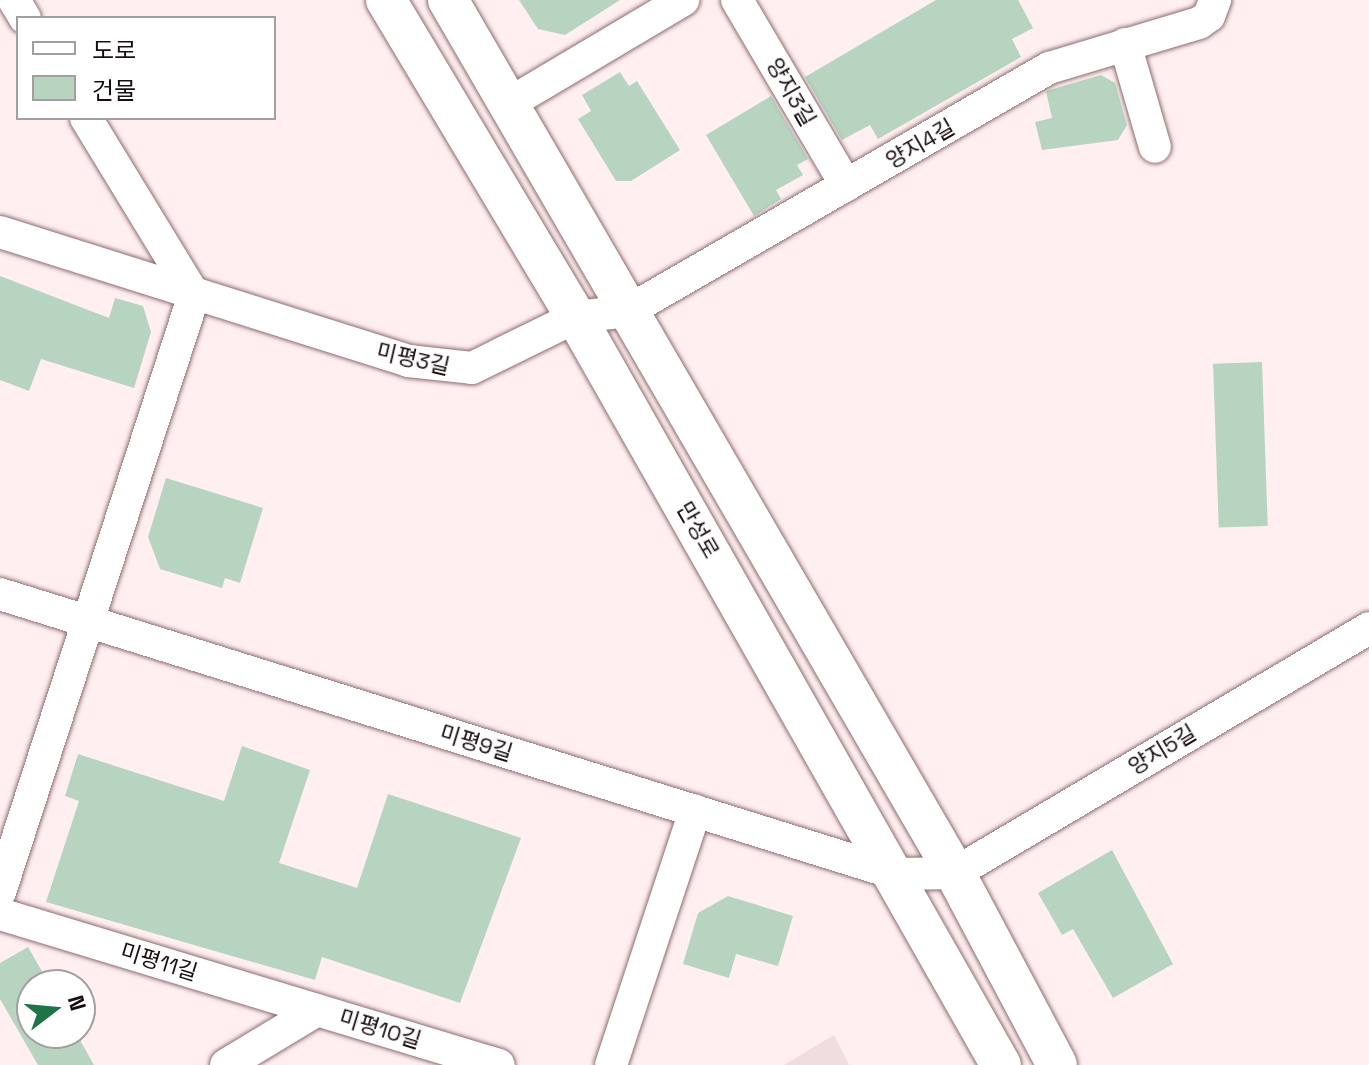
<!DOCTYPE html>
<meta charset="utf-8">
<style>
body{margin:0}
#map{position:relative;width:1369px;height:1065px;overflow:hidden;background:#ffeff0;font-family:"Space Grotesk","Noto Sans KR",sans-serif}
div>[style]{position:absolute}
.built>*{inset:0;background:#f0dede}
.building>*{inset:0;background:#b7d4c0;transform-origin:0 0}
.roads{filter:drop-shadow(0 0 2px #8d6c6e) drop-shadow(0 0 2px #8d6c6e)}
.minor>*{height:32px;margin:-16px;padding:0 16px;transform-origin:16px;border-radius:16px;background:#fff}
.tertiary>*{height:40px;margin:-20px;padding:0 20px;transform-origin:20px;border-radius:20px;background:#fff}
span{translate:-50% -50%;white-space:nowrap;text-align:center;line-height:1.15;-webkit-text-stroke:6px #fff;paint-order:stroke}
.street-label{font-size:22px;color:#1a0e0f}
.legend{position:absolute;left:16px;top:16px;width:260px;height:104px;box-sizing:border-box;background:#fff;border:2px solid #a39f9f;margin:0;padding:10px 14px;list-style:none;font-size:24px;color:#1a0e0f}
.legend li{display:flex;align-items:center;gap:16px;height:40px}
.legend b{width:40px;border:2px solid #a39f9f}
.north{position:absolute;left:16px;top:969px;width:80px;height:80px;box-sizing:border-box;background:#fff;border:2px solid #a39f9f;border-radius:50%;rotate:74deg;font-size:22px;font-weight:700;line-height:32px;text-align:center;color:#1a0e0f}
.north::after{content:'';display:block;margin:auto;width:28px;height:36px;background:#1f7447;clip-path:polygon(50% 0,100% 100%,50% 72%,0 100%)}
</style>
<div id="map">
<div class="built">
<div style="clip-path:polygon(834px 1035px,849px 1065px,784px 1065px)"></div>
</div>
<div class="building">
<div style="clip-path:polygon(519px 0,620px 0,565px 35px,538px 29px)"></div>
<div style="clip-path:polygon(936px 0,1018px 0,1033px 28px,1012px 39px,1021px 57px,878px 139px,870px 125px,842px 140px,805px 77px)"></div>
<div style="clip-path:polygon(620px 72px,629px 86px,637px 81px,680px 150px,631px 181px,616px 181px,578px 119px,591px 111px,582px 95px)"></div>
<div style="clip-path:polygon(1101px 75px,1115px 83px,1127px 125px,1118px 140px,1042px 150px,1035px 122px,1052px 118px,1046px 91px)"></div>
<div style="clip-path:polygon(771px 96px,808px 159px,797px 165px,803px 175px,776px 190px,781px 199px,754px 216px,706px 135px)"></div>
<div style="clip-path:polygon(0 276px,109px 318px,115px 298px,143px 306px,151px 332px,134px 388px,41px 359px,29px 391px,0 380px)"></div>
<div style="left:1262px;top:362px;width:164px;height:49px;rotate:88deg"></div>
<div style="clip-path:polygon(166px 478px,263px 508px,240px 583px,225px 578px,222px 588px,160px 569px,148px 537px)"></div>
<div style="clip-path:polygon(242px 746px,310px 770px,279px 863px,357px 888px,388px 794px,521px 838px,460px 1003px,322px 957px,315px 980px,46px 902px,79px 801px,65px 796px,78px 754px,224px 801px)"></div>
<div style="clip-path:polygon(1112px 850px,1173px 964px,1113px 998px,1073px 929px,1062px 935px,1038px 893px)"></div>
<div style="clip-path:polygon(728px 896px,793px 916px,778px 966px,736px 954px,729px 978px,683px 964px,698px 913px)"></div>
<div style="clip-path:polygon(28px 947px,50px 985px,32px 985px,32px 1033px,76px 1033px,94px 1065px,38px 1065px,0 999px,0 963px)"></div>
</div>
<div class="roads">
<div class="minor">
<div style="left:14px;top:0;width:21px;rotate:59deg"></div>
<div style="left:737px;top:0;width:215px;rotate:59.5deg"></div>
<div style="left:1125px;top:44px;width:107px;rotate:73.8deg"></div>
<div style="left:508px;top:104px;width:204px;rotate:-30.7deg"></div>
<div style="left:86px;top:118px;width:207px;rotate:58.6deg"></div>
<div style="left:0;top:232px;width:428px;rotate:17.5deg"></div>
<div style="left:408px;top:361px;width:64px;rotate:6.2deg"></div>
<div style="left:472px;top:368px;width:116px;rotate:-26.1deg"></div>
<div style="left:576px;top:317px;width:52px;rotate:-6.6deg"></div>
<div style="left:628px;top:311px;width:486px;rotate:-30deg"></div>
<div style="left:1049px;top:68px;width:157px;rotate:-16.7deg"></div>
<div style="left:1199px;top:23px;width:12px;rotate:-35deg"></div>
<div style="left:1209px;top:16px;width:17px;rotate:-69deg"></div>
<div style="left:0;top:594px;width:940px;rotate:17.34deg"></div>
<div style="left:897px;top:874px;width:58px;rotate:-1deg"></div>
<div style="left:955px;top:873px;width:481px;rotate:-30.6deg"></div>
<div style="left:0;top:892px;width:628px;rotate:-72deg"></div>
<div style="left:0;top:914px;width:521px;rotate:16.84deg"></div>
<div style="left:226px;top:1065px;width:106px;rotate:-31.1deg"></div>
<div style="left:611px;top:1065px;width:268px;rotate:-71.7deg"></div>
</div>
<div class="tertiary">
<div style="left:386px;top:0;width:370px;rotate:59.1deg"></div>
<div style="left:576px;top:317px;width:860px;rotate:60.4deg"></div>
<div style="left:448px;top:0;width:1010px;rotate:59.85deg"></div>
<div style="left:955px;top:873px;width:217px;rotate:62deg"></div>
</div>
</div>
<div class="street-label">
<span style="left:791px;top:92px;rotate:60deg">양지3길</span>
<span style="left:920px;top:144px;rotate:-30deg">양지4길</span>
<span style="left:413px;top:359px;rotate:13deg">미평3길</span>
<span style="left:698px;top:530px;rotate:60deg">만성로</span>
<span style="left:476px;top:743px;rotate:17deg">미평9길</span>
<span style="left:1162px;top:750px;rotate:-31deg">양지5길</span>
<span style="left:159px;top:962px;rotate:17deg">미평11길</span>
<span style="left:380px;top:1029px;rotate:17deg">미평10길</span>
</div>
<ul class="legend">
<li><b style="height:10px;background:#fff"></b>도로</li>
<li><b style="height:22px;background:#b7d4c0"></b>건물</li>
</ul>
<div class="north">N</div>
</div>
